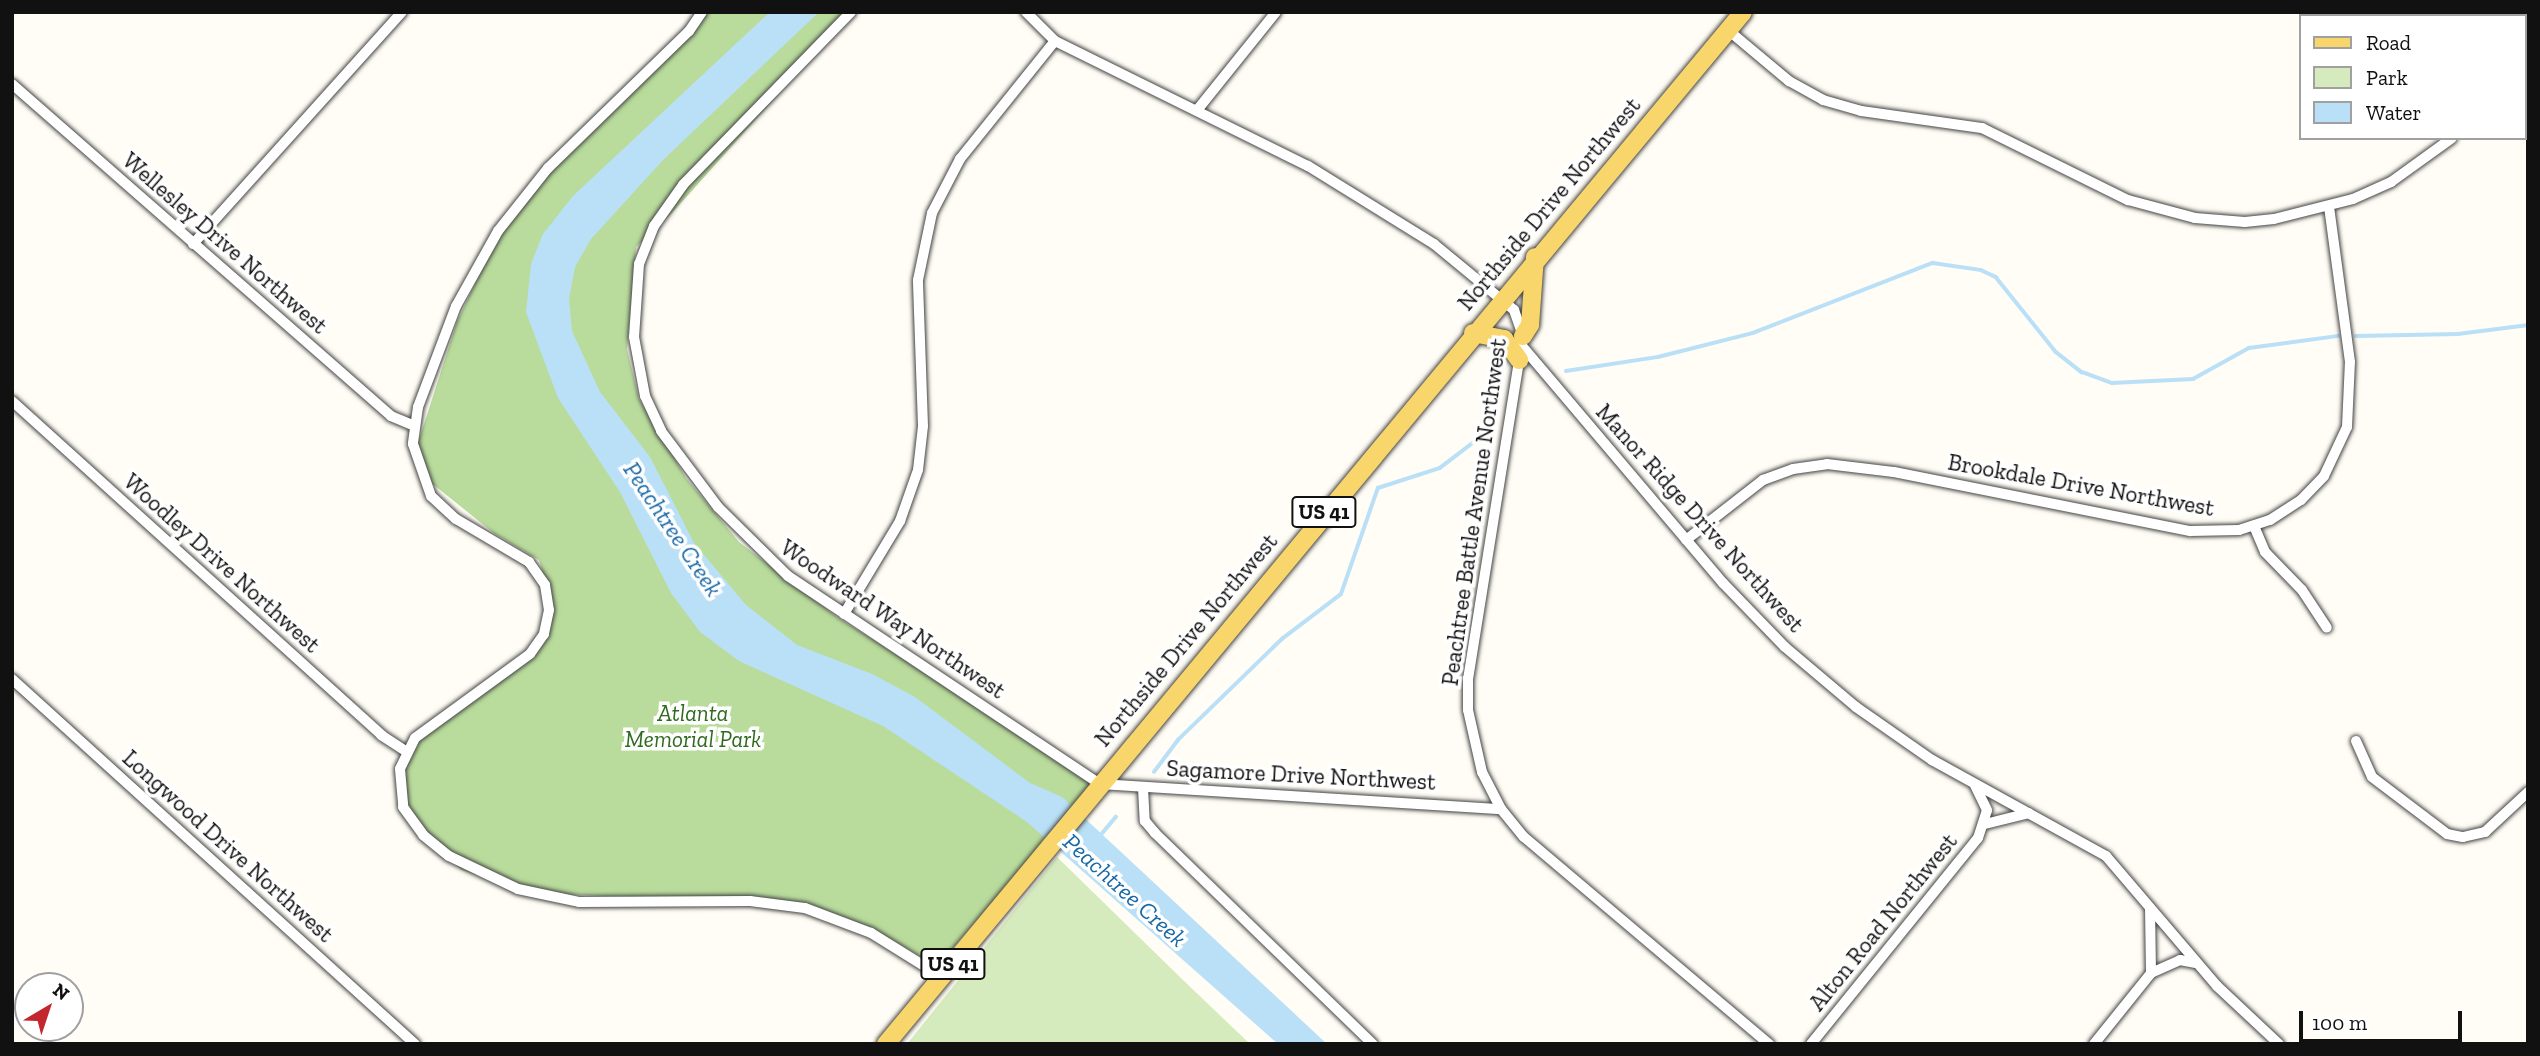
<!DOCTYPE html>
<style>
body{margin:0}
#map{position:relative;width:2540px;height:1056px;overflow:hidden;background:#fffdf5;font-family:"Zilla Slab",serif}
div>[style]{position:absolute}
.green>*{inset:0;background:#d5ebbd}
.forest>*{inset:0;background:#b9dc9c}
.water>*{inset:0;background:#b9e0f7}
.stream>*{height:3.5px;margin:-1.75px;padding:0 1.75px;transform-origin:1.75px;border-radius:1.75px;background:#b9e0f7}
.roads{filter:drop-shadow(0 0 2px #444) drop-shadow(0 0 2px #444)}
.minor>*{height:10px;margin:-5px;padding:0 5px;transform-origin:5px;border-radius:5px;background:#fff}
.tertiary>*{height:14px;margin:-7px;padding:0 7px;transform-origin:7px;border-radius:7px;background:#fff}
.primary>*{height:18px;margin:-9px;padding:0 9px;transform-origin:9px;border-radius:9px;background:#f9d66b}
span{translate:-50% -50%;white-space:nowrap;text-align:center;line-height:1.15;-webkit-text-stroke:7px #fff;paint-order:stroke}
.shield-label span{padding:2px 5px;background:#fff;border:2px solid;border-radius:5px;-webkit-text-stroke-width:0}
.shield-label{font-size:21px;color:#111;font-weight:700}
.street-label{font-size:23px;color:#111}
.park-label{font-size:23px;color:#2f6b1f;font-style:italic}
.water-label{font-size:24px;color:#1768a6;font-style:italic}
.frame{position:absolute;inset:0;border:14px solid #111;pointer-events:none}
.legend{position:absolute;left:2299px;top:14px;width:228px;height:126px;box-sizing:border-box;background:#fff;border:2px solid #a0a0a0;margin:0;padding:9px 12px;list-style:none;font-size:21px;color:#111}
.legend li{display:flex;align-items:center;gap:14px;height:35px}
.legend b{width:35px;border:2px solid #a0a0a0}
.north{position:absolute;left:14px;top:972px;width:70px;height:70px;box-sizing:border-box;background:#fff;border:2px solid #a0a0a0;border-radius:50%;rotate:39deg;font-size:19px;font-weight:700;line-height:28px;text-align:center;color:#111}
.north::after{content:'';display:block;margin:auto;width:24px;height:32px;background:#c4262e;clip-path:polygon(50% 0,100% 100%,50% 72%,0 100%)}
.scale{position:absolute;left:2299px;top:1011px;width:163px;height:32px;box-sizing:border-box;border:4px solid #111;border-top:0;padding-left:9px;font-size:21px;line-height:24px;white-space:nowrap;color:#111;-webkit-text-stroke:5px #fff;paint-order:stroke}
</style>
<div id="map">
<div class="green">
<div style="clip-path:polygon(1057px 857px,1183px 980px,1250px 1044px,907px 1044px)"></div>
</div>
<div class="forest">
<div style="clip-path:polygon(706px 12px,852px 12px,672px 213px,636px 247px,627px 349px,639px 399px,686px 478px,739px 542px,838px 618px,1105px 785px,1049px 830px,1036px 851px,937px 966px,870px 927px,797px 904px,534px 893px,461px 870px,397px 801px,403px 751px,537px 650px,553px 609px,539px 560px,495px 534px,429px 481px,415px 452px,457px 322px,507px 216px)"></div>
</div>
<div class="water">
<div style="clip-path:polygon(770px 12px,819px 12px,664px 159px,591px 239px,575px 267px,569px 299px,572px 331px,600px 392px,650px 457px,694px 543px,746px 605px,797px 645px,872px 674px,915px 697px,1030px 783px,1062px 797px,1327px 1044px,1278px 1044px,1027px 822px,883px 726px,739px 661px,700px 632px,671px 593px,620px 492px,558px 398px,526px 312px,531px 264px,543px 234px,573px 196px)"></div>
</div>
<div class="stream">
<div style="left:2356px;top:336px;width:102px;rotate:-1.1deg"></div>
<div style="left:2458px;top:334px;width:71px;rotate:-7.3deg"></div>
<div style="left:1566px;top:371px;width:93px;rotate:-8.7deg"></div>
<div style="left:1658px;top:357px;width:98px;rotate:-14.2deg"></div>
<div style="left:1753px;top:333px;width:193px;rotate:-21.3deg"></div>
<div style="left:1933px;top:263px;width:49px;rotate:8.3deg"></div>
<div style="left:1981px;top:270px;width:17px;rotate:25deg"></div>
<div style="left:1996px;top:277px;width:96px;rotate:51.3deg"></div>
<div style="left:2056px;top:352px;width:33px;rotate:38deg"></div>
<div style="left:2082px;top:372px;width:32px;rotate:20deg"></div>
<div style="left:2112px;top:383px;width:81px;rotate:-2.8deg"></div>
<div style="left:2193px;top:379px;width:64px;rotate:-29deg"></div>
<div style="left:2249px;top:348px;width:90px;rotate:-7.7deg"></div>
<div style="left:1154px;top:772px;width:40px;rotate:-53deg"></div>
<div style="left:1178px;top:740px;width:145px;rotate:-44.2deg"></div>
<div style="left:1282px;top:639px;width:74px;rotate:-37.3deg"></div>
<div style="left:1341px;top:594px;width:112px;rotate:-70.8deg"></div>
<div style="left:1378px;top:488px;width:65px;rotate:-17.9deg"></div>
<div style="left:1440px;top:468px;width:59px;rotate:-37.5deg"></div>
<div style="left:1099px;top:837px;width:26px;rotate:-50deg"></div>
</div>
<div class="roads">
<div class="minor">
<div style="left:702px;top:12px;width:23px;rotate:124deg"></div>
<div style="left:689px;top:31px;width:197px;rotate:135.8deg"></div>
<div style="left:548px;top:168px;width:80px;rotate:128.4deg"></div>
<div style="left:498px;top:231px;width:86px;rotate:119.2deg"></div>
<div style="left:456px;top:306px;width:108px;rotate:110.6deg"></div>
<div style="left:418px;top:407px;width:37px;rotate:98deg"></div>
<div style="left:413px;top:444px;width:55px;rotate:70.9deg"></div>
<div style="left:431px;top:496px;width:34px;rotate:43deg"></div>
<div style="left:456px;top:519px;width:85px;rotate:30.5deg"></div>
<div style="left:529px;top:562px;width:28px;rotate:55deg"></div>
<div style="left:545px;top:585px;width:25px;rotate:81deg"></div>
<div style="left:549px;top:610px;width:25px;rotate:102deg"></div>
<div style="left:544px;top:634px;width:24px;rotate:125deg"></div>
<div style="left:530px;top:654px;width:142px;rotate:143.9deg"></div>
<div style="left:415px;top:738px;width:34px;rotate:116deg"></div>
<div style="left:400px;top:769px;width:38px;rotate:85deg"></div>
<div style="left:403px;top:807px;width:34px;rotate:54deg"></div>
<div style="left:423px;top:835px;width:33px;rotate:39deg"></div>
<div style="left:449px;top:856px;width:76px;rotate:25.6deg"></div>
<div style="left:518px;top:889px;width:62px;rotate:12deg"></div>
<div style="left:579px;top:902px;width:171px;rotate:-0.3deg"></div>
<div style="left:750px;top:901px;width:55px;rotate:7.3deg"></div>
<div style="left:805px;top:908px;width:71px;rotate:20.7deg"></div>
<div style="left:871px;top:933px;width:84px;rotate:31.8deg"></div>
<div style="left:851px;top:12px;width:241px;rotate:134.2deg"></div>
<div style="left:683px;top:185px;width:50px;rotate:125.3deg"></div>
<div style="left:654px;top:226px;width:41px;rotate:111.5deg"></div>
<div style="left:639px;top:264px;width:73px;rotate:93.9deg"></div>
<div style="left:634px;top:337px;width:60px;rotate:79.4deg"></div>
<div style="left:645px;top:396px;width:38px;rotate:65deg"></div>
<div style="left:661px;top:431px;width:95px;rotate:53.1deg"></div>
<div style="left:718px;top:507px;width:98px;rotate:44.6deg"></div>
<div style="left:788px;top:576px;width:375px;rotate:33.7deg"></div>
<div style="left:1100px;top:784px;width:402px;rotate:3.6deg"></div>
<div style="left:1026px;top:12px;width:41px;rotate:45deg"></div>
<div style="left:1055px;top:41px;width:282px;rotate:26.3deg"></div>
<div style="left:1308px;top:166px;width:148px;rotate:31.8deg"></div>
<div style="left:1434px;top:244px;width:104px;rotate:39.5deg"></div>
<div style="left:1514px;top:310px;width:28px;rotate:71deg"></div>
<div style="left:1523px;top:336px;width:346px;rotate:99.1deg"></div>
<div style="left:1468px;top:678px;width:32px;rotate:90deg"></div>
<div style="left:1468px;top:710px;width:64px;rotate:77.3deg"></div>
<div style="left:1482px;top:772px;width:42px;rotate:62.8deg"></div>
<div style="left:1501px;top:809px;width:36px;rotate:51deg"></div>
<div style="left:1524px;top:837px;width:321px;rotate:40.2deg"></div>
<div style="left:1728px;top:30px;width:80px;rotate:39.9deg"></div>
<div style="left:1789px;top:81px;width:39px;rotate:29deg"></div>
<div style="left:1823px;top:100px;width:40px;rotate:16deg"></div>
<div style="left:1861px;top:111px;width:122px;rotate:8deg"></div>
<div style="left:1982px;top:128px;width:163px;rotate:26.3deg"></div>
<div style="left:2128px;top:200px;width:69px;rotate:15deg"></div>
<div style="left:2195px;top:218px;width:50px;rotate:4.6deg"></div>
<div style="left:2245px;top:222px;width:29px;rotate:-6deg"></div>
<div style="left:2274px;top:219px;width:81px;rotate:-14.2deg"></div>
<div style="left:2353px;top:199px;width:42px;rotate:-24.1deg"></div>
<div style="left:2391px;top:182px;width:75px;rotate:-35.8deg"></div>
<div style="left:12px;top:84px;width:504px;rotate:41.22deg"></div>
<div style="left:391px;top:416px;width:25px;rotate:23deg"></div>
<div style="left:1198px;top:109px;width:124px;rotate:-51.2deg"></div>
<div style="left:193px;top:244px;width:312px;rotate:-48deg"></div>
<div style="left:1522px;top:346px;width:311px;rotate:49.7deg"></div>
<div style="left:1723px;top:583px;width:89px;rotate:45.9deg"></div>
<div style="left:1785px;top:647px;width:93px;rotate:40.2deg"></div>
<div style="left:1856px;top:707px;width:93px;rotate:34.9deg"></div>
<div style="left:1932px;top:760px;width:199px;rotate:28.9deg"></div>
<div style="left:2106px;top:856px;width:171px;rotate:49.5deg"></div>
<div style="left:2217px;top:986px;width:85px;rotate:43.1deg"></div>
<div style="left:12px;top:401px;width:498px;rotate:42.1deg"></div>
<div style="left:381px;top:735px;width:30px;rotate:33deg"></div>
<div style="left:2254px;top:526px;width:28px;rotate:67deg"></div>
<div style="left:2265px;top:552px;width:53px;rotate:45.8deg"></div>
<div style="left:2302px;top:590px;width:45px;rotate:56.7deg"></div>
<div style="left:1686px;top:540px;width:98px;rotate:-37.9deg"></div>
<div style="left:1763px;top:480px;width:32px;rotate:-20deg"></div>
<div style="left:1793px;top:469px;width:34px;rotate:-8deg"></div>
<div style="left:1827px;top:464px;width:67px;rotate:6.8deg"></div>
<div style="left:1894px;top:472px;width:302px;rotate:11.3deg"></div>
<div style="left:2190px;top:531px;width:49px;rotate:-1.2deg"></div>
<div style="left:2239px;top:530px;width:33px;rotate:-18deg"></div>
<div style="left:2270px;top:520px;width:37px;rotate:-33deg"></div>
<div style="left:2301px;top:500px;width:33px;rotate:-46deg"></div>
<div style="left:2324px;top:476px;width:54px;rotate:-64.9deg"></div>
<div style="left:2347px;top:427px;width:65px;rotate:-87.4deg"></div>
<div style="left:2350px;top:362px;width:157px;rotate:-97.7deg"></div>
<div style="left:844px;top:614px;width:109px;rotate:-58.9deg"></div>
<div style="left:900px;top:521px;width:54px;rotate:-70.6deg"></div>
<div style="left:918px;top:470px;width:44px;rotate:-83.5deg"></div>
<div style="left:923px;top:426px;width:146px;rotate:-92deg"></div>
<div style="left:918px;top:280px;width:68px;rotate:-78.2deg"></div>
<div style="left:932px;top:213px;width:61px;rotate:-62.6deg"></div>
<div style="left:960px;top:159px;width:151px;rotate:-51.2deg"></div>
<div style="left:12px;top:679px;width:544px;rotate:42.17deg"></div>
<div style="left:2356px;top:741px;width:39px;rotate:66deg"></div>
<div style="left:2372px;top:777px;width:94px;rotate:37.2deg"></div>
<div style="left:2447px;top:834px;width:16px;rotate:11deg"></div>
<div style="left:2463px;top:837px;width:23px;rotate:-13deg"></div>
<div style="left:2485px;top:832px;width:59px;rotate:-42.9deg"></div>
<div style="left:1143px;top:788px;width:33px;rotate:87deg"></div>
<div style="left:1145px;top:821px;width:16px;rotate:50deg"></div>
<div style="left:1155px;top:833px;width:303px;rotate:44.1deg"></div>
<div style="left:1985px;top:824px;width:45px;rotate:-14deg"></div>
<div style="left:2150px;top:908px;width:65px;rotate:89.1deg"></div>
<div style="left:1811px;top:1044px;width:265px;rotate:-51deg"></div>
<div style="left:1978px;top:838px;width:29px;rotate:-72deg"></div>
<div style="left:1987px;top:810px;width:28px;rotate:-116deg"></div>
<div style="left:2094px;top:1044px;width:91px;rotate:-51.2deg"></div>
<div style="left:2151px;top:973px;width:32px;rotate:-24deg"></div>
<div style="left:2180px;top:960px;width:16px;rotate:11deg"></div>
</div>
<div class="tertiary">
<div style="left:2448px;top:12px;width:6px;rotate:45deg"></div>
<div style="left:2524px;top:75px;width:5px;rotate:37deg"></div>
</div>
<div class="primary">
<div style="left:1473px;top:333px;width:32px;rotate:11deg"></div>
<div style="left:1504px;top:339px;width:26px;rotate:54deg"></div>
<div style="left:1523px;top:336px;width:13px;rotate:-58deg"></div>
<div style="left:1530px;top:325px;width:68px;rotate:-85.8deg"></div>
<div style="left:886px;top:1044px;width:1341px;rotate:-50.29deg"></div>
</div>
</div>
<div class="shield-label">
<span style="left:1324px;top:512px">US 41</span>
<span style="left:953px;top:964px">US 41</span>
</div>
<div class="street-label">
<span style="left:1549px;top:204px;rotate:-50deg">Northside Drive Northwest</span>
<span style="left:225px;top:243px;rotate:41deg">Wellesley Drive Northwest</span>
<span style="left:2081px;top:485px;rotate:10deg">Brookdale Drive Northwest</span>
<span style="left:1474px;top:512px;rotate:-82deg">Peachtree Battle Avenue Northwest</span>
<span style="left:1700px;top:518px;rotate:48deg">Manor Ridge Drive Northwest</span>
<span style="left:222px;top:563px;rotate:42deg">Woodley Drive Northwest</span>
<span style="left:893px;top:619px;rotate:34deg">Woodward Way Northwest</span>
<span style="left:1186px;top:640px;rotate:-50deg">Northside Drive Northwest</span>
<span style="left:1301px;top:775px;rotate:3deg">Sagamore Drive Northwest</span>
<span style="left:228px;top:846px;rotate:42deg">Longwood Drive Northwest</span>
<span style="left:1883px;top:922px;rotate:-51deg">Alton Road Northwest</span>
</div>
<div class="park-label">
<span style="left:693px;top:726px">Atlanta<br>Memorial Park</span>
</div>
<div class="water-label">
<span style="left:673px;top:529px;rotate:56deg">Peachtree Creek</span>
<span style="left:1125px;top:890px;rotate:42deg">Peachtree Creek</span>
</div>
<div class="frame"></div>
<ul class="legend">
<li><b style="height:9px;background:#f9d66b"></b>Road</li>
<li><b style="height:19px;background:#d5ebbd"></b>Park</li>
<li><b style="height:19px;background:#b9e0f7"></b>Water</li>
</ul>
<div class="north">N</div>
<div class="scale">100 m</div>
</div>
